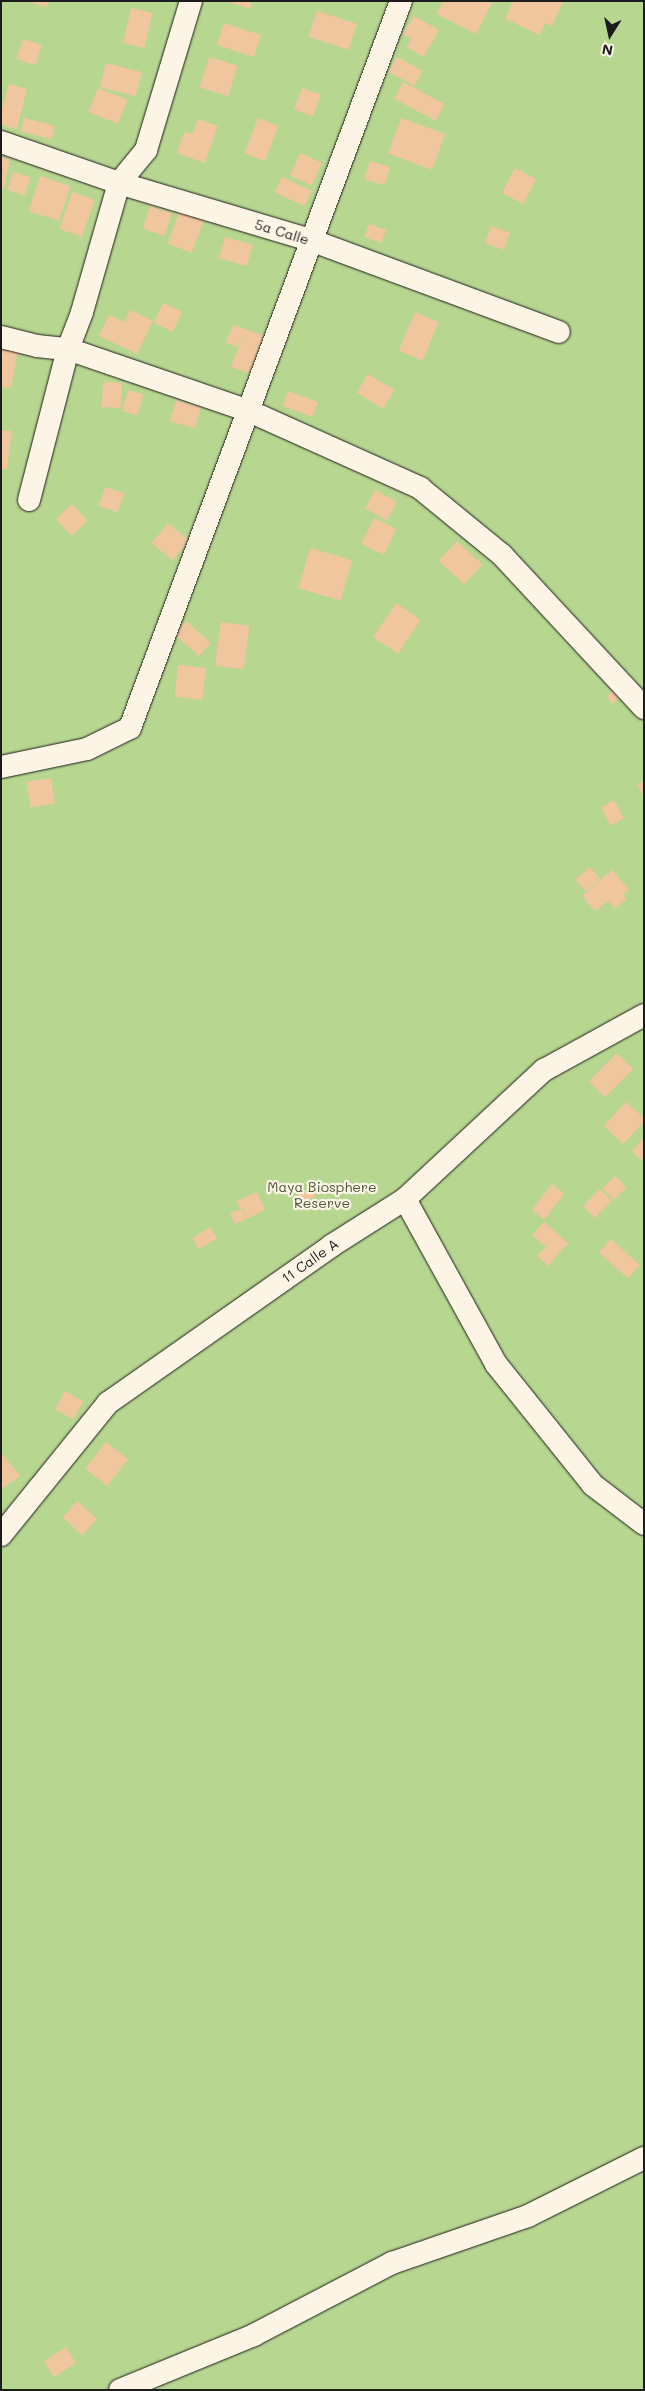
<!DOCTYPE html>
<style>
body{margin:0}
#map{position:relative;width:645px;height:2391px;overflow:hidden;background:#f9ecd7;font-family:Mali,sans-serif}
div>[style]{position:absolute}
.green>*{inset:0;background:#b7d690;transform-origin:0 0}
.building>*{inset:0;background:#efc69e;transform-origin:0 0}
.roads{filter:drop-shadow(0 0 1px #1c1c1c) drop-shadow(0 0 1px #1c1c1c)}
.street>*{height:22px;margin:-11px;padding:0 11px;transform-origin:11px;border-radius:11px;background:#fcf5e5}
span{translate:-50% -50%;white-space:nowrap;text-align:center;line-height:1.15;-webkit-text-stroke:4.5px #fcf5e5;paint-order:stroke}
.street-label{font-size:14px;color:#1c1c1c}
.park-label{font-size:14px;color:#4a543f}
.frame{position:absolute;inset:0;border:2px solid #1c1c1c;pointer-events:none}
.north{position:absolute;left:585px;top:10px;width:50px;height:50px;-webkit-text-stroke:4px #fcf5e5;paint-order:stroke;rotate:190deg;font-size:14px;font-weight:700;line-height:20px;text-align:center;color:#1c1c1c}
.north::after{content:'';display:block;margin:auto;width:18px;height:22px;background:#1c1c1c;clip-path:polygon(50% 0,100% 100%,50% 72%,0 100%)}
</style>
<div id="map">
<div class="green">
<div style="left:1px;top:1px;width:643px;height:2389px"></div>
</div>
<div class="building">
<div style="clip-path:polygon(23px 1px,49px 1px,47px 7px)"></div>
<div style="clip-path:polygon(225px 1px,252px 1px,250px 9px)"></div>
<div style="clip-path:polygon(443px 1px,493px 1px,476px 34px,437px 14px)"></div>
<div style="clip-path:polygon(513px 1px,561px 1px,563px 2px,552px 26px,545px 23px,540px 35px,505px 19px)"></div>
<div style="left:131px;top:8px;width:22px;height:36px;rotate:13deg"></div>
<div style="left:317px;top:11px;width:42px;height:27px;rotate:18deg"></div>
<div style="clip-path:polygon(414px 16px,439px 30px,424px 57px,407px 47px,411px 39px,403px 34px)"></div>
<div style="left:224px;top:23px;width:39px;height:23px;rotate:18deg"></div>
<div style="left:23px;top:39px;width:20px;height:21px;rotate:18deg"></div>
<div style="left:209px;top:57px;width:30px;height:32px;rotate:17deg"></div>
<div style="left:397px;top:57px;width:29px;height:17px;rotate:29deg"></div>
<div style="left:106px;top:63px;width:37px;height:25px;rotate:14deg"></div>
<div style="left:403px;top:82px;width:47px;height:19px;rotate:28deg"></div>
<div style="clip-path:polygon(9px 84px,27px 89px,17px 129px,1px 125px,1px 113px)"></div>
<div style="left:98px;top:88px;width:32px;height:26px;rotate:22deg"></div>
<div style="left:302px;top:88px;width:20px;height:23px;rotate:20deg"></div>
<div style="left:24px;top:118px;width:32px;height:14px;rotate:14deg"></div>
<div style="left:258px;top:118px;width:22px;height:38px;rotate:21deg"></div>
<div style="left:401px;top:118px;width:47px;height:38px;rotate:20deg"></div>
<div style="clip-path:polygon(198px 119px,218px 126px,205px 163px,177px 153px,184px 132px,192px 134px)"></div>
<div style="left:300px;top:153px;width:24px;height:25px;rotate:24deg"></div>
<div style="clip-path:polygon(1px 157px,10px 159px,4px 189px,1px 189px)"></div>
<div style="left:370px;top:161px;width:21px;height:19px;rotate:17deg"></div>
<div style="left:515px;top:168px;width:24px;height:28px;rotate:28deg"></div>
<div style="left:13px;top:172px;width:18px;height:19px;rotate:16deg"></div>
<div style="left:40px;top:176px;width:32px;height:37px;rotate:18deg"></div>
<div style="left:282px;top:177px;width:33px;height:17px;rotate:25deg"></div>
<div style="left:72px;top:192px;width:24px;height:39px;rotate:19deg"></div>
<div style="left:150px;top:206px;width:23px;height:24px;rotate:18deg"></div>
<div style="left:181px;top:208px;width:26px;height:38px;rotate:21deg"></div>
<div style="left:369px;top:224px;width:18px;height:14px;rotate:19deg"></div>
<div style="left:491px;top:226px;width:20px;height:18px;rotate:20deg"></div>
<div style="left:225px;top:237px;width:29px;height:22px;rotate:16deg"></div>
<div style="left:163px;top:303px;width:21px;height:22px;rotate:25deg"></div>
<div style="clip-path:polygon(130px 310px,153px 321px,137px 354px,99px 336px,109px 315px,124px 322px)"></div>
<div style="left:415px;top:312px;width:26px;height:42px;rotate:23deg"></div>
<div style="clip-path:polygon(233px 325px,265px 336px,251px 374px,231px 367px,243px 335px,237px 347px,226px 343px)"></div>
<div style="clip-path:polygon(1px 345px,18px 349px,11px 388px,1px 387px)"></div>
<div style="left:368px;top:374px;width:31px;height:22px;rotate:31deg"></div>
<div style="left:103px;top:382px;width:19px;height:25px;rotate:3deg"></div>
<div style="left:128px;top:390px;width:16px;height:22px;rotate:15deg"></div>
<div style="left:288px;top:391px;width:32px;height:16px;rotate:20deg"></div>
<div style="left:176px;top:400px;width:26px;height:22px;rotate:16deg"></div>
<div style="clip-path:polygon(1px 430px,12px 431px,7px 469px,1px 469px)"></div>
<div style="left:105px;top:487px;width:20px;height:20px;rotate:18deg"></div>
<div style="left:375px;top:490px;width:25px;height:21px;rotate:29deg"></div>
<div style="left:72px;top:504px;width:23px;height:22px;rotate:47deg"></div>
<div style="left:374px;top:518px;width:25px;height:29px;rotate:26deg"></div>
<div style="left:168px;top:523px;width:27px;height:26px;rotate:39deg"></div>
<div style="left:457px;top:541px;width:35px;height:27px;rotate:43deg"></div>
<div style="left:310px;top:548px;width:44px;height:42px;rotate:16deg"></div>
<div style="left:396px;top:603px;width:30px;height:41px;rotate:34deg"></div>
<div style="left:186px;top:621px;width:33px;height:18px;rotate:41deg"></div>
<div style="left:221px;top:622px;width:29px;height:44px;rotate:8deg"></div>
<div style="left:178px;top:665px;width:28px;height:32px;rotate:6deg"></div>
<div style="left:613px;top:690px;width:9px;height:10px;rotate:41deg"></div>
<div style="left:51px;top:778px;width:26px;height:25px;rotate:81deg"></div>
<div style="clip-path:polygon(644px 781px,644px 796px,637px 785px)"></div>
<div style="left:614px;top:800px;width:21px;height:15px;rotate:62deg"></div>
<div style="left:590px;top:867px;width:16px;height:19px;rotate:50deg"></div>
<div style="clip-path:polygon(612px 870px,629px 889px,623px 895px,627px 899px,615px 909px,608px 901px,595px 911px,582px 896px)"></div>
<div style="left:617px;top:1053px;width:23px;height:40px;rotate:45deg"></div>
<div style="clip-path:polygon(626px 1102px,644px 1118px,644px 1122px,623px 1144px,604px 1126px)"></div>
<div style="clip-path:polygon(644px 1138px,644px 1157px,641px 1160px,632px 1151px)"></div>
<div style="left:615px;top:1176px;width:16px;height:18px;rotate:45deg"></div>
<div style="left:552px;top:1184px;width:16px;height:33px;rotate:38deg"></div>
<div style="left:600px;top:1189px;width:17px;height:24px;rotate:45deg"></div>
<div style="left:314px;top:1190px;width:7px;height:17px;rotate:74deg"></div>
<div style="clip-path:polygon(257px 1192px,265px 1210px,247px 1219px,242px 1207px,240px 1209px,236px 1201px)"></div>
<div style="clip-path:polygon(242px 1209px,246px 1219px,235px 1224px,230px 1213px)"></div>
<div style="clip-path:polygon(544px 1222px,568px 1243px,548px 1266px,537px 1256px,546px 1247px,532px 1235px)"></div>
<div style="left:210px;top:1227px;width:13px;height:21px;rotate:58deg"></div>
<div style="left:611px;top:1239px;width:39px;height:18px;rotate:42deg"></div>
<div style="left:65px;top:1391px;width:21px;height:21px;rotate:29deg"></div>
<div style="left:106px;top:1442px;width:28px;height:34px;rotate:38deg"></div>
<div style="clip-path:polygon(1px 1452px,20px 1476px,2px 1489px,1px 1488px)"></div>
<div style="left:77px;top:1501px;width:27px;height:22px;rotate:42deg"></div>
<div style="left:66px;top:2347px;width:19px;height:26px;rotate:58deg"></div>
</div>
<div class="roads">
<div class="street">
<div style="left:1px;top:142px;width:125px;rotate:19.2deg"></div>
<div style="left:119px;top:183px;width:202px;rotate:16.6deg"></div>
<div style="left:313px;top:241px;width:262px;rotate:20.3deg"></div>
<div style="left:1px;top:337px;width:37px;rotate:14deg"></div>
<div style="left:37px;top:346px;width:31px;rotate:6deg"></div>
<div style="left:68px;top:349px;width:191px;rotate:18.9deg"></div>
<div style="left:249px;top:411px;width:188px;rotate:24.2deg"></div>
<div style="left:420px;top:488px;width:106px;rotate:39.3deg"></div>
<div style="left:502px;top:555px;width:209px;rotate:47.1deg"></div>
<div style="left:29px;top:500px;width:156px;rotate:-75.5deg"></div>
<div style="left:68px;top:349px;width:40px;rotate:-69deg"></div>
<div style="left:82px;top:312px;width:134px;rotate:-74deg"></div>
<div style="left:119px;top:183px;width:43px;rotate:-50.7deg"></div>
<div style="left:146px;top:150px;width:156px;rotate:-73.2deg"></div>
<div style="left:1px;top:767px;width:88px;rotate:-11.8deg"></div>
<div style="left:87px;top:749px;width:48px;rotate:-26deg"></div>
<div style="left:130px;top:728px;width:776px;rotate:-69.56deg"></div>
<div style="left:405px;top:1199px;width:188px;rotate:61.1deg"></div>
<div style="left:496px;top:1364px;width:155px;rotate:51.3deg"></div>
<div style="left:593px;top:1485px;width:64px;rotate:37.4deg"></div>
<div style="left:1px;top:1535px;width:170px;rotate:-51deg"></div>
<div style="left:108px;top:1403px;width:273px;rotate:-35.1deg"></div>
<div style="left:331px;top:1246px;width:88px;rotate:-32.4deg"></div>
<div style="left:405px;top:1199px;width:190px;rotate:-42.9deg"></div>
<div style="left:544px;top:1070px;width:114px;rotate:-28.8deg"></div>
<div style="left:120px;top:2390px;width:145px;rotate:-22.3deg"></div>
<div style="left:254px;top:2335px;width:156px;rotate:-27.6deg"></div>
<div style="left:392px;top:2263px;width:144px;rotate:-19.1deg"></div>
<div style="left:528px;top:2216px;width:130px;rotate:-26.6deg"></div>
</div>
</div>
<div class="street-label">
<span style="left:282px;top:232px;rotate:17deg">5a Calle</span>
<span style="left:310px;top:1261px;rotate:-35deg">11 Calle A</span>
</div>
<div class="park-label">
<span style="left:322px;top:1195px">Maya Biosphere<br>Reserve</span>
</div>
<div class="frame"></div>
<div class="north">N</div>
</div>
